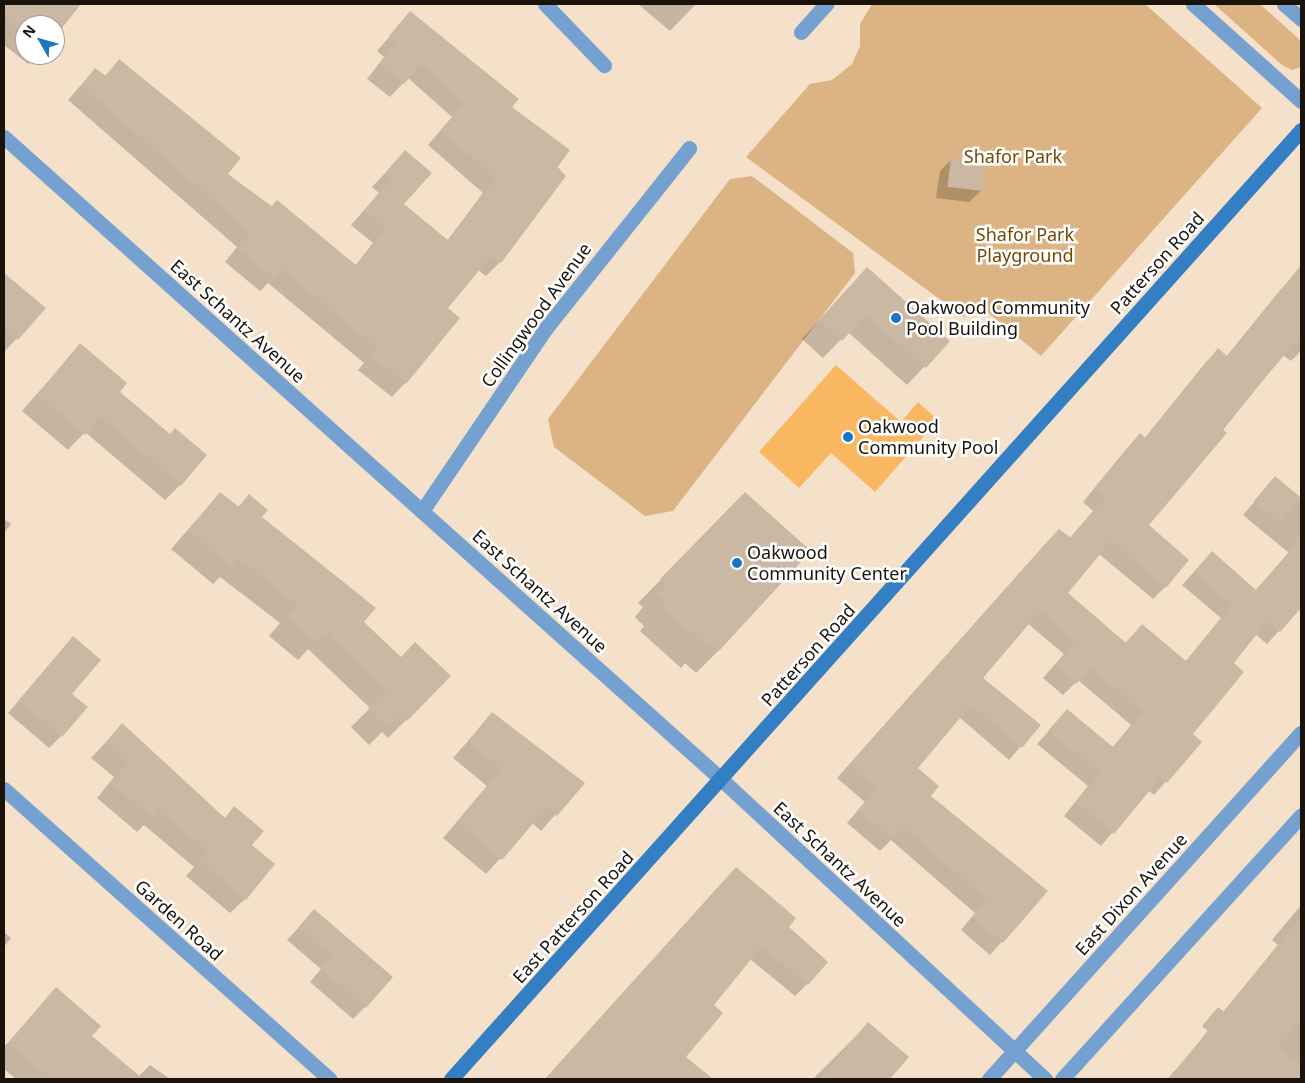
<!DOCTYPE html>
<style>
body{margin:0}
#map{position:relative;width:1305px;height:1083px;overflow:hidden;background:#f5e1ca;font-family:"Noto Sans",sans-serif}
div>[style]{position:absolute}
.green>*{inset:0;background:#dcb484}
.water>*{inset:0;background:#f9b761}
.shadow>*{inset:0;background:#0003}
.building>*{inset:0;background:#cbb8a2;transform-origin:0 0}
.minor>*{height:15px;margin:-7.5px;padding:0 7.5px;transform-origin:7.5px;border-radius:7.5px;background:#74a1d0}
.secondary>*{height:15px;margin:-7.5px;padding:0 7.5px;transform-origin:7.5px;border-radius:7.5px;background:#347ec3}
.dots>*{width:14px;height:14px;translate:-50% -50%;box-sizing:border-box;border:2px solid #fff;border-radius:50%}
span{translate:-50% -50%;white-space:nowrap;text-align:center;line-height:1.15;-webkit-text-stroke:5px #fff;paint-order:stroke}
.park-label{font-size:18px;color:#734800}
.street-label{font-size:18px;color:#1a130b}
.poi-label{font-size:18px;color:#1a130b}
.left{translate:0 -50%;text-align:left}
.frame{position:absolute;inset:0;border:5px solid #1a130b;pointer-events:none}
.north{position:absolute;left:15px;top:15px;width:50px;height:50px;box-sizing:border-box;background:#fff;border:1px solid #a3a19d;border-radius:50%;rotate:308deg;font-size:14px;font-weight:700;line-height:20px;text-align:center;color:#1a130b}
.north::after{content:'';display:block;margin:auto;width:18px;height:22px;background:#1976c2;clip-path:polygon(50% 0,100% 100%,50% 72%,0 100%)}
</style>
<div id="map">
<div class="green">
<div style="clip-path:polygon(872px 4px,1145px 4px,1262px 108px,1041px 356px,980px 306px,964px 317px,746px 157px,810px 84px,832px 80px,852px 64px,860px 46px,860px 24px)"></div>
<div style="clip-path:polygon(1214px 4px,1260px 4px,1301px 41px,1301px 67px,1292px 70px,1282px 65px)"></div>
<div style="clip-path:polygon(752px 176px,853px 253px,855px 273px,673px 511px,645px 516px,554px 447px,548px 419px,730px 179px)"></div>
</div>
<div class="water">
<div style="clip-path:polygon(836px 365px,901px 422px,918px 402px,938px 420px,875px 492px,831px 453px,799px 488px,759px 452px)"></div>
</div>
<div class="shadow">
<div style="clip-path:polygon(4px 4px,80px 4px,55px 35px,55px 25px,25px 25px,25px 55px,38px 55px,28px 64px,4px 45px)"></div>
<div style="clip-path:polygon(638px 4px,696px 4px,670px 31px)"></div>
<div style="clip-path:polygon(410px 13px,510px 107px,565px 176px,500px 262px,486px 276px,478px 270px,446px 308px,405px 383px,392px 397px,358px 370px,364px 363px,268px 283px,260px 291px,225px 262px,237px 247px,68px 100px,95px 69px,104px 77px,119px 61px,227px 174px,355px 266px,373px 243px,351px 225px,379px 193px,372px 187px,405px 152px,403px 204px,447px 241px,483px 193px,428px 145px,452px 117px,408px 78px,390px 97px,367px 79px,384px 57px,377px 51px)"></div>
<div style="clip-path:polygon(952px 159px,982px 190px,969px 202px,936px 198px,940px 171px)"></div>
<div style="clip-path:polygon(4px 274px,44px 309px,5px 351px,4px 350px)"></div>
<div style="clip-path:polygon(1301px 276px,1301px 351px,1291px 361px,1283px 355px,1147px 525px,1165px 587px,1153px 599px,1099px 554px,1067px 593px,1125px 643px,1142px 626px,1185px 662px,1221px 618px,1182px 585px,1212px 552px,1255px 591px,1289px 553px,1243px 515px,1275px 478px,1301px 500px,1301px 606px,1267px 644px,1255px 634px,1232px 664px,1192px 734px,1201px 742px,1154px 795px,1148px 790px,1101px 846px,1064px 816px,1088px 786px,1037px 744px,1067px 711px,1112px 748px,1131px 725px,1078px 680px,1063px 695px,1043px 678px,1064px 654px,1027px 623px,982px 678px,1039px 725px,1009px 760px,959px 717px,916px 768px,929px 796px,1047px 891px,990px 955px,961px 930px,975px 913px,891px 840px,880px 851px,847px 823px,865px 802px,837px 778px,1046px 543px,1059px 530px,1069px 539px,1093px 511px,1083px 502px,1128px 447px,1140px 435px,1144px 439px,1206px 362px,1218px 350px,1226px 357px,1281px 289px,1293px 277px,1298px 281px)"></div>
<div style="clip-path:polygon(849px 287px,948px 341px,907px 385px,848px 332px,823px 358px,802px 339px)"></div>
<div style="clip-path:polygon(80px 345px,118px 392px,180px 485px,165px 500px,85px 432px,68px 450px,22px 411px)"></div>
<div style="clip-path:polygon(220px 493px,237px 508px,249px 496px,260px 517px,362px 622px,406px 720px,388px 738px,382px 732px,369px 745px,351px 727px,370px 708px,308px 649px,298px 660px,269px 636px,280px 623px,220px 577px,213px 584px,171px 549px)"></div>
<div style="clip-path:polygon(722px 517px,719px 650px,696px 673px,685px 663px,681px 668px,640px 631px,644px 626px,635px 617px,643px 607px,638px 603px)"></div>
<div style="clip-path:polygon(4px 519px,11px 524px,4px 533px)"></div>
<div style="clip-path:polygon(73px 638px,70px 694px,61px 736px,49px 748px,8px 713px)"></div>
<div style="clip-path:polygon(492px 714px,583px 783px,541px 831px,532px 823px,486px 874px,443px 838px,487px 786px,453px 758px)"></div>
<div style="clip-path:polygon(122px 725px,224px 819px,235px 808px,251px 845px,245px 899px,230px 913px,186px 876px,194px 867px,144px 825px,137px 832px,97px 798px,114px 777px,91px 758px)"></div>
<div style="clip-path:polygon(736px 868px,787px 927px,807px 984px,795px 996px,750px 959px,712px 1005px,685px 1057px,712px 1079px,545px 1079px)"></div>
<div style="clip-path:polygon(1301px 905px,1301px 1079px,1249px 1079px,1201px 1039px,1278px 945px,1272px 940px)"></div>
<div style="clip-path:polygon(314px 911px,365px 1007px,353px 1019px,310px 982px,321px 969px,287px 940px)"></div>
<div style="clip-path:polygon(4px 932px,11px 938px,4px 947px)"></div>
<div style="clip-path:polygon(56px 989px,90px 1036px,138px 1077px,150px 1065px,170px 1079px,16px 1079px,4px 1069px,4px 1047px)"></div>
<div style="clip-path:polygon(868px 1024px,907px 1057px,889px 1079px,813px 1079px)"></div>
<div style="clip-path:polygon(1189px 1056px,1212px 1079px,1167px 1079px)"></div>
</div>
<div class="building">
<div style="clip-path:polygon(4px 4px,81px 4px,55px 37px,55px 25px,25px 25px,25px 34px,4px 17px)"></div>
<div style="clip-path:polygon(410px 11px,519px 99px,512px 107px,570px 150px,557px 168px,566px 176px,501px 263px,491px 256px,448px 308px,460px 318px,406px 384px,371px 355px,377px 348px,282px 269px,274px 278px,237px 248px,250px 232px,81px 86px,95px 68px,106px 76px,119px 59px,241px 158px,228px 174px,271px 207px,277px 200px,356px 265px,386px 229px,364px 211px,392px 179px,385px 173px,405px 150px,432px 173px,404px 204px,449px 241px,496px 178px,441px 131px,465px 103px,421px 64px,404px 84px,379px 64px,397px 42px,389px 36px)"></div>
<div style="left:951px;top:158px;width:35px;height:29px;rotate:7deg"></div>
<div style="clip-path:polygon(1301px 265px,1301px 335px,1222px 429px,1227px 433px,1149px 525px,1189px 560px,1166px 588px,1111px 541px,1068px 593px,1126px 643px,1142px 624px,1186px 661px,1232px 605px,1194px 572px,1212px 551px,1256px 590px,1301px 538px,1301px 608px,1280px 632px,1267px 621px,1234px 663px,1244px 672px,1193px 734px,1202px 742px,1167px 783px,1160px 778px,1114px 834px,1076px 803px,1100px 773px,1048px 731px,1067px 709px,1113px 747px,1143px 712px,1090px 668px,1076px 684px,1055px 665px,1075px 641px,1040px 611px,983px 678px,1041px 725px,1022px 748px,971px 705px,918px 768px,939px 786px,931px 796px,1048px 891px,1003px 943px,972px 917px,987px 900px,904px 828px,893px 840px,858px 810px,876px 789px,849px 765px,1059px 529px,1071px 538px,1105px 498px,1094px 489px,1140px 433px,1146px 438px,1218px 348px,1228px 357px)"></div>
<div style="clip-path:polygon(867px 267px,950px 341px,926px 368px,866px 315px,842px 341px,819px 321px)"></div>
<div style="clip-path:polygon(4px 273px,46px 308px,18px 340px,4px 328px)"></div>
<div style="clip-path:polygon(80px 343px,127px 383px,120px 392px,170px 434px,175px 428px,207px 455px,181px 486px,100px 416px,85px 435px,37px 395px)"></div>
<div style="left:1275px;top:476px;width:34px;height:33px;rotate:40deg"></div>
<div style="clip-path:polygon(220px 492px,239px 507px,249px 494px,268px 510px,262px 517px,376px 608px,364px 622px,401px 657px,415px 642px,451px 676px,407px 721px,400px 715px,387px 728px,368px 709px,387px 689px,325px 632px,316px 643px,286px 617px,297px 605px,254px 570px,238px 559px,232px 567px,188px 531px)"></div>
<div style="clip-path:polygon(745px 492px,811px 551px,719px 651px,709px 641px,705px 645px,662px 607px,666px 602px,657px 594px,666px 584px,660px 579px)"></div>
<div style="clip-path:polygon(73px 636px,101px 660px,72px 694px,88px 707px,62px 737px,19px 700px)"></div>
<div style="clip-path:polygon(492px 712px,585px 783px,557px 816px,547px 807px,502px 860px,457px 822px,501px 769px,468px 741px)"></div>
<div style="clip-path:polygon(122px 723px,225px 818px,234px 806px,264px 831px,252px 845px,275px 864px,246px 900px,199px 861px,208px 851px,159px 811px,153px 818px,110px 783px,128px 762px,105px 743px)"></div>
<div style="clip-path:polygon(736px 867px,796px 918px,789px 927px,828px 962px,808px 985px,761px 947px,714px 1005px,723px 1013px,686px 1057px,713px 1079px,545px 1079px)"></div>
<div style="clip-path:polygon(314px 909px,393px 977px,366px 1008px,321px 969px,332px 957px,298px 928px)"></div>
<div style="clip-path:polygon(1301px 916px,1301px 1020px,1279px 1047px,1301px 1065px,1301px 1079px,1168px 1079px,1208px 1031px,1202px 1026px,1218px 1007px,1224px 1012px)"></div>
<div style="clip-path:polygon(56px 987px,101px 1026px,92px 1036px,143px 1079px,50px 1079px,8px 1043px)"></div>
<div style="clip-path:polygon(868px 1022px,909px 1057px,890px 1079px,820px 1079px)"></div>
</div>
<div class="minor">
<div style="left:545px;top:4px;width:85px;rotate:46deg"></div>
<div style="left:1193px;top:4px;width:145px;rotate:41.9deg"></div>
<div style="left:1284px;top:4px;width:23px;rotate:41deg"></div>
<div style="left:801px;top:32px;width:38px;rotate:-48deg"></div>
<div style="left:4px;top:137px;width:962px;rotate:41.84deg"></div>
<div style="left:721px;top:779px;width:442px;rotate:42.8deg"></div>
<div style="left:422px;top:511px;width:221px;rotate:-55.9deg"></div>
<div style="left:546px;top:328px;width:230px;rotate:-51.5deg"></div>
<div style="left:4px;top:789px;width:436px;rotate:41.7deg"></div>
<div style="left:989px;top:1079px;width:466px;rotate:-48deg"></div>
<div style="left:1062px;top:1079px;width:356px;rotate:-47.8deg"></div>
</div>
<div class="secondary">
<div style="left:451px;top:1079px;width:1274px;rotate:-48.15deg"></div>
</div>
<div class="dots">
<div style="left:896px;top:318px;background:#1976c2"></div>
<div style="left:848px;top:437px;background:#1976c2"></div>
<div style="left:737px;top:563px;background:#1976c2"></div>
</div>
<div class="park-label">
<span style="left:1013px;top:156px">Shafor Park</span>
<span style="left:1025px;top:245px">Shafor Park<br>Playground</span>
</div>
<div class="street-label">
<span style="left:1157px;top:263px;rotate:-48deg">Patterson Road</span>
<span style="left:536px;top:315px;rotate:-54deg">Collingwood Avenue</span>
<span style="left:238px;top:321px;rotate:42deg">East Schantz Avenue</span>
<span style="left:540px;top:591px;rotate:42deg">East Schantz Avenue</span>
<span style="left:808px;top:655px;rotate:-48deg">Patterson Road</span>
<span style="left:840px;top:864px;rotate:43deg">East Schantz Avenue</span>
<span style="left:1131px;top:894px;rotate:-48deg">East Dixon Avenue</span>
<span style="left:573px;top:917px;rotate:-48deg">East Patterson Road</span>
<span style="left:179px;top:920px;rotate:42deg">Garden Road</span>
</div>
<div class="poi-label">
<span class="left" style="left:906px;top:318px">Oakwood Community<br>Pool Building</span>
<span class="left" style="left:858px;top:437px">Oakwood<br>Community Pool</span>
<span class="left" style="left:747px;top:563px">Oakwood<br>Community Center</span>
</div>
<div class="frame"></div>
<div class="north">N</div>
</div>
